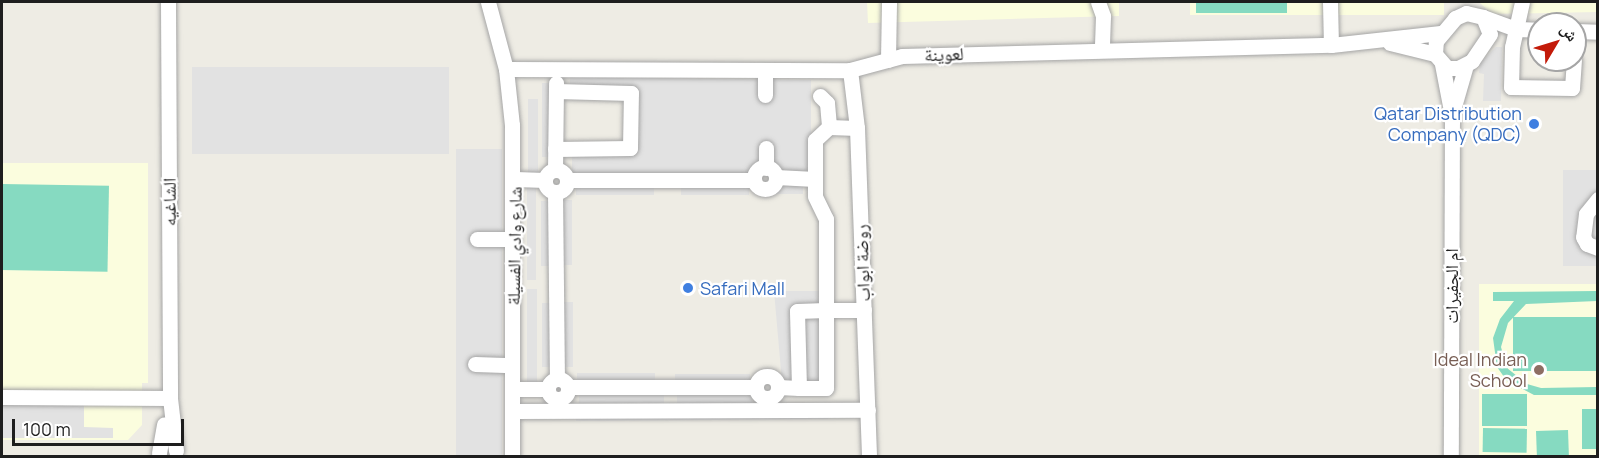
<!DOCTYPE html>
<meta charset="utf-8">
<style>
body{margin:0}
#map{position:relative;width:1599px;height:458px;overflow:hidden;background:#eeece4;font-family:Manrope,"Noto Naskh Arabic",sans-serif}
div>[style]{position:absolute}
.education>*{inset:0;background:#fbfdde;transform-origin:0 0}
.pitch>*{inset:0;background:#86dac1;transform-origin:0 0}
.parking>*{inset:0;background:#e2e2e2;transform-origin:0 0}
.roads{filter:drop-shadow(0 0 2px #a5a5a5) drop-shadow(0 0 2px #a5a5a5)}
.minor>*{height:15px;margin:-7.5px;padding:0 7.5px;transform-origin:7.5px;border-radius:7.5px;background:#fff}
.minor>.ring{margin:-7.5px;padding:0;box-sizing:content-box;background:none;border:15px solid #fff;border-radius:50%}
.dots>*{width:16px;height:16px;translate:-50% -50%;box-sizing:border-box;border:3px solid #fff;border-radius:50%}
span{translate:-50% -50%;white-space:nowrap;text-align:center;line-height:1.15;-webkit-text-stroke:4.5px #fff;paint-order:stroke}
.street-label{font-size:18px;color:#1e1e1e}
.shop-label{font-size:18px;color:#366cbe}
.right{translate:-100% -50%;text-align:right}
.left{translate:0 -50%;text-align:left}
.education-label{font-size:18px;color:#785e54}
.frame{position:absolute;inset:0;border:3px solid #1e1e1e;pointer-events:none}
.north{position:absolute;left:1527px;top:12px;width:60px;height:60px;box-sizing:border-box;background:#fff;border:2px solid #a5a5a5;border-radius:50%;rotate:52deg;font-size:16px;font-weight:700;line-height:24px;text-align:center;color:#1e1e1e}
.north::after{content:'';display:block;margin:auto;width:21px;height:27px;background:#c31a09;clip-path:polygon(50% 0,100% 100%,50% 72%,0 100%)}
.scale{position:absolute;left:12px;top:419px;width:172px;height:27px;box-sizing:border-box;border:3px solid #1e1e1e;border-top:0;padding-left:8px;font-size:18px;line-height:21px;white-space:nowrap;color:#1e1e1e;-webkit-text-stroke:4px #fff;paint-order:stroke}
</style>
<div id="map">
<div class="education">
<div style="clip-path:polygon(867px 2px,1119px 2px,1119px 16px,868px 23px)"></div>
<div style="left:1190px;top:2px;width:254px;height:13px"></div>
<div style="clip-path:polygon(1479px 2px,1597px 2px,1597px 12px,1492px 14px)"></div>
<div style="clip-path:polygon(2px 163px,148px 163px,148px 383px,142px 383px,142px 425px,128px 440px,2px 440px)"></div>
<div style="left:1479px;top:284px;width:118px;height:172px"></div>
</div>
<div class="pitch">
<div style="left:1196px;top:2px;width:91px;height:11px"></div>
<div style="left:2px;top:184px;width:107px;height:86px;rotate:1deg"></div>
<div style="clip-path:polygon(1597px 291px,1597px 301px,1526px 304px,1508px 323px,1501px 347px,1507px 368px,1527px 384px,1541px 388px,1597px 387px,1597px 395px,1534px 395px,1507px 381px,1497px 367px,1493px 338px,1500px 319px,1514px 301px,1493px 301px,1493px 292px)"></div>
<div style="left:1597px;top:317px;width:54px;height:84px;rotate:90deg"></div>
<div style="left:1482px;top:394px;width:45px;height:32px"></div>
<div style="left:1582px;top:409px;width:15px;height:40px"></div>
<div style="left:1483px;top:428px;width:44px;height:24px;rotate:1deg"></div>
<div style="left:1568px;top:430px;width:26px;height:32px;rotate:88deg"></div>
</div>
<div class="parking">
<div style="clip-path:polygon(1496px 47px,1502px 47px,1501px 101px,1483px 101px,1484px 74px,1479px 73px,1480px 63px)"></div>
<div style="left:192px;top:67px;width:257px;height:87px"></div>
<div style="clip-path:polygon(570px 77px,811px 80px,811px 173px,779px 172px,772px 164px,758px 163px,749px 173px,572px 175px,572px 153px,635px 153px,636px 88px,570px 87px)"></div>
<div style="left:542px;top:83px;width:9px;height:74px"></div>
<div style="left:528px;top:99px;width:10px;height:74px"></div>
<div style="left:502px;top:149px;width:306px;height:46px;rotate:90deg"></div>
<div style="left:1563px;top:170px;width:34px;height:96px"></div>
<div style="left:803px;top:185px;width:9px;height:27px;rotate:90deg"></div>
<div style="left:576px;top:186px;width:78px;height:9px"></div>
<div style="left:681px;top:186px;width:68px;height:9px"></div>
<div style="left:527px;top:187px;width:9px;height:93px"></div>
<div style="left:563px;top:200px;width:9px;height:65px"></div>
<div style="left:541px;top:201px;width:10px;height:65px"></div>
<div style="left:527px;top:289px;width:10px;height:93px"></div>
<div style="clip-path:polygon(774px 291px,822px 291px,821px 385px,782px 382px)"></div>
<div style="left:564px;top:302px;width:9px;height:65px"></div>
<div style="left:542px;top:303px;width:10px;height:64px"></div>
<div style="left:655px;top:373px;width:9px;height:78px;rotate:90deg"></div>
<div style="left:675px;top:374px;width:75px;height:8px"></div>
<div style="left:664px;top:394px;width:9px;height:85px;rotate:90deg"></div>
<div style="left:677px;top:395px;width:75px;height:8px"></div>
<div style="clip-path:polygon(2px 405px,84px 405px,84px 427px,113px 428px,113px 438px,2px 438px)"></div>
<div style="clip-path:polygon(828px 415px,828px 419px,576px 421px,576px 416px)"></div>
</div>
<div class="roads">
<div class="minor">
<div style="left:168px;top:2px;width:396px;rotate:89.7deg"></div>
<div style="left:170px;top:398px;width:53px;rotate:83.5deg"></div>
<div style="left:488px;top:2px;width:69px;rotate:75deg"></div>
<div style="left:506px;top:69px;width:56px;rotate:83.9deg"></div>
<div style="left:512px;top:125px;width:331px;rotate:90deg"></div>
<div style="left:1098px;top:2px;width:15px;rotate:70deg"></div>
<div style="left:1103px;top:16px;width:33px;rotate:92deg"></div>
<div style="left:1330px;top:2px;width:43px;rotate:88.7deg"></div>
<div style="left:1522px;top:2px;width:46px;rotate:102.5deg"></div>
<div style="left:1512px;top:47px;width:40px;rotate:91.4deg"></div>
<div style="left:1511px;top:87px;width:61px;rotate:0.9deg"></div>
<div style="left:1572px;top:88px;width:28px;rotate:-86deg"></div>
<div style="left:1466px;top:13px;width:17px;rotate:13deg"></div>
<div style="left:1483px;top:17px;width:18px;rotate:68deg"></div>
<div style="left:1490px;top:34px;width:32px;rotate:124deg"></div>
<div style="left:1472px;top:61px;width:16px;rotate:153deg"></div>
<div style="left:1458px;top:68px;width:11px;rotate:180deg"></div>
<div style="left:1447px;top:68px;width:18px;rotate:-131deg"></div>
<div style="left:1435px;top:54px;width:13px;rotate:-86deg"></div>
<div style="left:1436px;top:41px;width:30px;rotate:-50deg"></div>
<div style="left:1455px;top:18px;width:12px;rotate:-24deg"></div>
<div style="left:1483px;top:17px;width:35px;rotate:20deg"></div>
<div style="left:1516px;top:29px;width:23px;rotate:2deg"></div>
<div style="left:1575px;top:31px;width:23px;rotate:2deg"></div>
<div style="left:1390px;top:43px;width:46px;rotate:13.7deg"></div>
<div style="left:888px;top:60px;width:58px;rotate:-89deg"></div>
<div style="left:1442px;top:64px;width:53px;rotate:79.1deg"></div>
<div style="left:1452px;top:116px;width:340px;rotate:90.2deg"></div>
<div style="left:506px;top:69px;width:344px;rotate:0.2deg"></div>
<div style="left:850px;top:70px;width:54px;rotate:-15.1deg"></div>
<div style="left:902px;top:56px;width:429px;rotate:-1.5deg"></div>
<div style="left:1331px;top:45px;width:110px;rotate:-6.3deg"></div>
<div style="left:850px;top:70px;width:58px;rotate:83.1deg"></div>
<div style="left:857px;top:128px;width:328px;rotate:87.9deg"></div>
<div style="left:765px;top:71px;width:24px;rotate:90deg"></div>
<div style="left:820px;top:96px;width:10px;rotate:45deg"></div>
<div style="left:827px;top:103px;width:24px;rotate:85deg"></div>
<div style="left:1453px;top:110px;width:47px;rotate:-73.9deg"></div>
<div style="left:555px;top:149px;width:75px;rotate:-0.8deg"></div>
<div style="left:630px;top:148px;width:55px;rotate:-89deg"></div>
<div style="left:631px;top:93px;width:75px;rotate:-178.5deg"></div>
<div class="ring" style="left:754px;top:167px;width:7px;height:7px"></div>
<div style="left:766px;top:168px;width:20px;rotate:-90deg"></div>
<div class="ring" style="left:545px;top:170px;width:7px;height:7px"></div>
<div style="left:555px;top:170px;width:87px;rotate:-89.3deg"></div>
<div style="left:776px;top:177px;width:39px;rotate:3deg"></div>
<div style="left:515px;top:179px;width:30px;rotate:2deg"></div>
<div style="left:567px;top:180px;width:187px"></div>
<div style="left:555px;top:192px;width:187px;rotate:89.4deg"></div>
<div style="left:1598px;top:199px;width:19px;rotate:129deg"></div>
<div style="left:1586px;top:214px;width:23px;rotate:97deg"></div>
<div style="left:1583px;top:237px;width:8px;rotate:60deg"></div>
<div style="left:1587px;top:244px;width:12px;rotate:20deg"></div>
<div style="left:477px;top:239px;width:36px"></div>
<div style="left:475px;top:364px;width:37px;rotate:2deg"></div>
<div class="ring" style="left:756px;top:376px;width:7px;height:7px"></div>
<div class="ring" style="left:548px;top:379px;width:5px;height:5px"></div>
<div style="left:568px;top:387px;width:187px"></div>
<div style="left:778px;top:387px;width:21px;rotate:3deg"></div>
<div style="left:799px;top:388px;width:77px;rotate:-91.5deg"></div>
<div style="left:797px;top:311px;width:29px;rotate:-2deg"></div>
<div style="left:826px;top:310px;width:91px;rotate:-90deg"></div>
<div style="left:826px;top:219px;width:25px;rotate:-116deg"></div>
<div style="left:815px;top:196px;width:56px;rotate:-90deg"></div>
<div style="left:815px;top:140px;width:19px;rotate:-43deg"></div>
<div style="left:829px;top:127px;width:28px;rotate:2deg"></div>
<div style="left:799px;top:388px;width:27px"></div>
<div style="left:826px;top:388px;width:78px;rotate:-90deg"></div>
<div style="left:826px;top:310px;width:38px"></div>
<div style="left:512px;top:389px;width:36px"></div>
<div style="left:2px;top:397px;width:168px;rotate:0.3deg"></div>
<div style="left:513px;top:411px;width:355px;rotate:-0.2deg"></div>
<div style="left:159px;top:453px;width:29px;rotate:-80deg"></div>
</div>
</div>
<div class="dots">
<div style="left:1534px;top:124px;background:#3f7fe0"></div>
<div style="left:688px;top:288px;background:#3f7fe0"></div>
<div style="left:1539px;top:370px;background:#8d6e63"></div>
</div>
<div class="street-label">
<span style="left:944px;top:54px;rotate:-2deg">لعوينة</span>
<span style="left:169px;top:202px;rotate:-90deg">الشاغيه</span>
<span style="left:514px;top:246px;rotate:-89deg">شارع وادي الفسيلة</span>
<span style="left:862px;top:263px;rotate:-92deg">روضة ابواب</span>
<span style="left:1451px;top:286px;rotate:-90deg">ام الجفيرات</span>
</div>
<div class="shop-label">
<span class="right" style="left:1522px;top:124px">Qatar Distribution<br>Company (QDC)</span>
<span class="left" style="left:700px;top:288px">Safari Mall</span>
</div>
<div class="education-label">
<span class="right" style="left:1527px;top:370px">Ideal Indian<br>School</span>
</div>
<div class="frame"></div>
<div class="north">ش</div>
<div class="scale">100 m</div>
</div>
